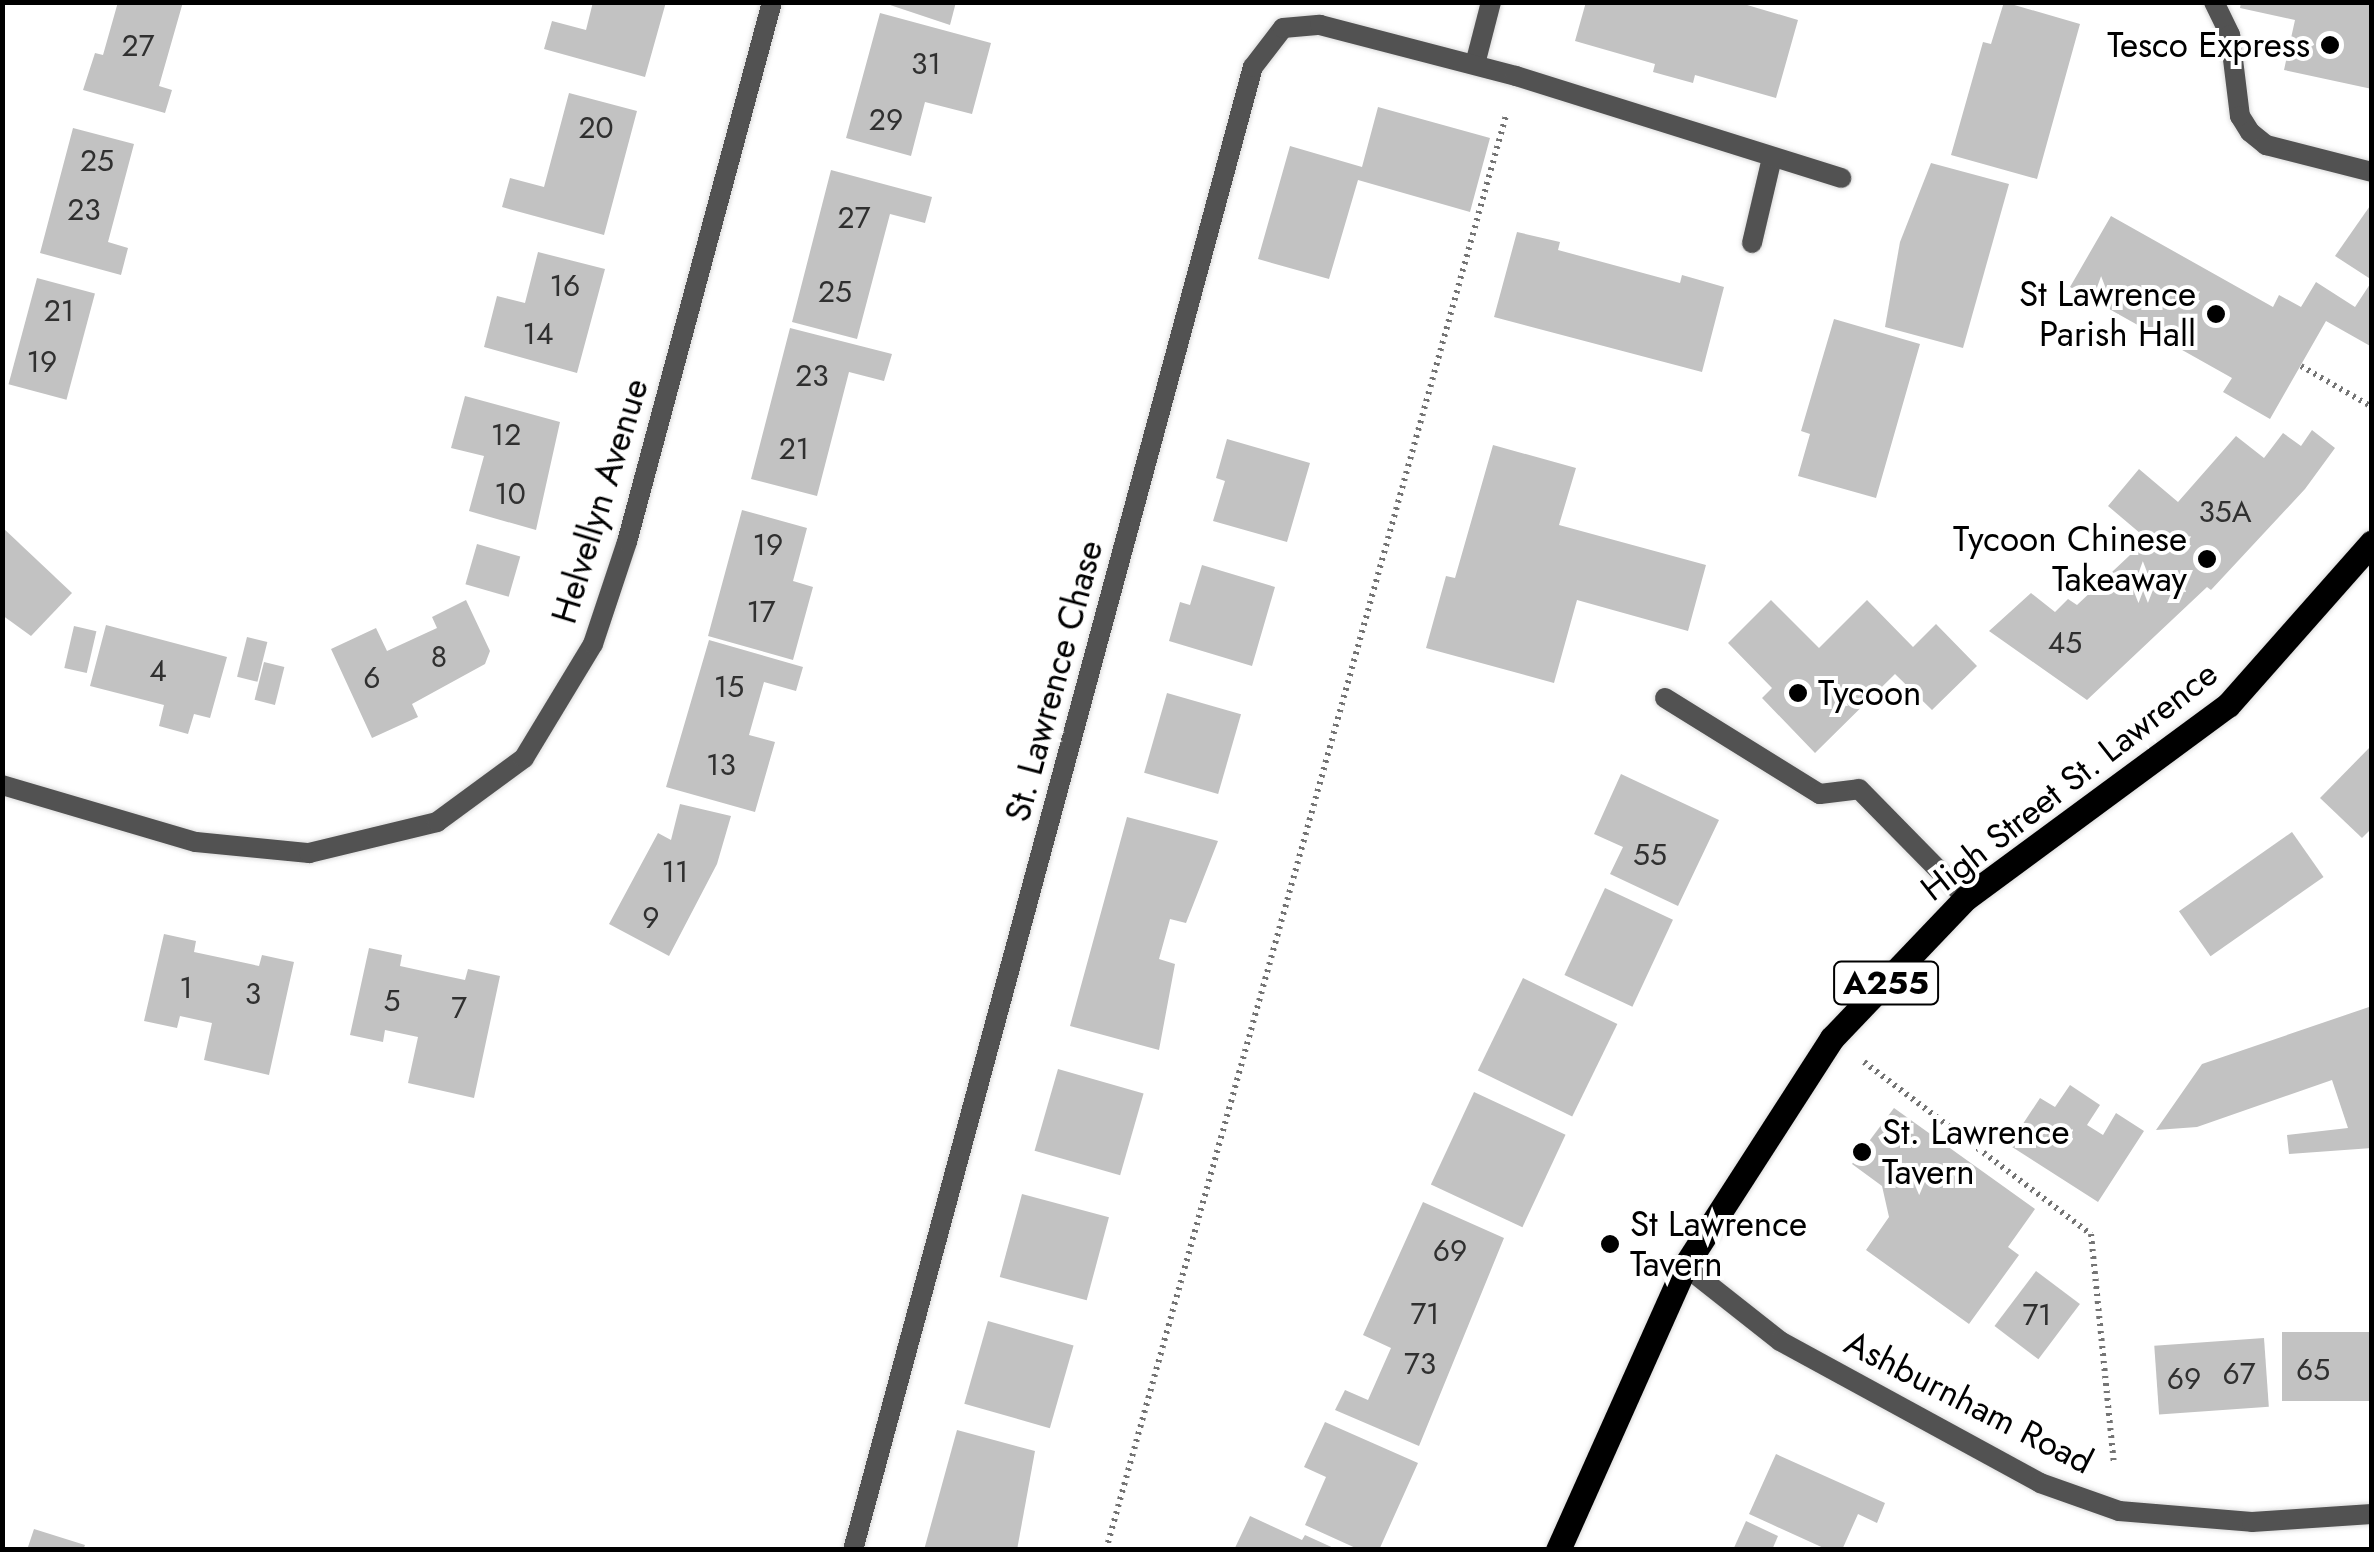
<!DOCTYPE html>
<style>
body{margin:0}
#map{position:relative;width:2374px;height:1552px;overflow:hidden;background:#fff;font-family:Jost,sans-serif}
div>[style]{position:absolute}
.building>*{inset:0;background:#c2c2c2;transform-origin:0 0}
.path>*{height:6px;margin-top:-3px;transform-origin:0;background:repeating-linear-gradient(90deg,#747474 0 2.5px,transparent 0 7.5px)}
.roads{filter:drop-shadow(0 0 2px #dbdbdb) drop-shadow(0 0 2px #dbdbdb)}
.service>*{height:20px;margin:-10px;padding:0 10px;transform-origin:10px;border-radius:10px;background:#525252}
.minor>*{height:20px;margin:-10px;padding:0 10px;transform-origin:10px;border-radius:10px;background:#525252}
.primary>*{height:25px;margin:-12.5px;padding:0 12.5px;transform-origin:12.5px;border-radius:12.5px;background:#000}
.dots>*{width:28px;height:28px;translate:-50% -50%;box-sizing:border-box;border:5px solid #fff;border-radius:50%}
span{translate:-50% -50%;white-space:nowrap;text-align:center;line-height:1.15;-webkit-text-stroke:8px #fff;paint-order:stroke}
.number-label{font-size:30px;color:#303030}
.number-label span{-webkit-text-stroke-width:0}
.shield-label span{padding:2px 8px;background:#fff;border:2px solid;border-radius:8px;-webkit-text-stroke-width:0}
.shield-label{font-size:32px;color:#000;font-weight:700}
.poi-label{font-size:35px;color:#000}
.right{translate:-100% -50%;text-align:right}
.left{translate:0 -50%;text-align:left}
.street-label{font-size:35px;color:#000}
.frame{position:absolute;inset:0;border:5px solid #000;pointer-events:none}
</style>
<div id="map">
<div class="building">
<div style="clip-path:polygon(118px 2px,183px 2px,159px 86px,172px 90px,165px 113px,83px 90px,95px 53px,103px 55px)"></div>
<div style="clip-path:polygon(593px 2px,666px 2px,645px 77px,544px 49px,552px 21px,586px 30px)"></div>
<div style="clip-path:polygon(881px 2px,956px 2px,950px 25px)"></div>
<div style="clip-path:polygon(1586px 2px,1737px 2px,1798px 20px,1776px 98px,1695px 75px,1693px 83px,1653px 72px,1655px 64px,1575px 41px)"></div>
<div style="clip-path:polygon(2004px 2px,2080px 24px,2037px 179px,1951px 155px,1983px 42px,1991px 44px)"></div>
<div style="clip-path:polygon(2241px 2px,2372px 2px,2372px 89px,2284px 70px,2295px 20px,2240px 8px)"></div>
<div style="clip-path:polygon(880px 13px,991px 43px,972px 114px,925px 102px,911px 156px,846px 138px)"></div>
<div style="clip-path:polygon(569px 93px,637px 111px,604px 235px,502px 207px,510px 178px,544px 187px)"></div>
<div style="clip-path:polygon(1378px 107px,1490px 138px,1470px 212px,1358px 180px,1329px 279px,1258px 259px,1290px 146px,1362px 167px)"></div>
<div style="clip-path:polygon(73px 128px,134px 144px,108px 242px,128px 248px,121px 275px,40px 253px)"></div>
<div style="clip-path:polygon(1931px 163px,2009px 184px,1963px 348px,1885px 327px,1900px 242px)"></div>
<div style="clip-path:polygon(831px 170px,932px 197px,925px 223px,890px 214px,857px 339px,792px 322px)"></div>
<div style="clip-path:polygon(2372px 203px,2372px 280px,2335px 256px)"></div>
<div style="clip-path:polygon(2111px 216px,2273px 307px,2279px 295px,2301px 307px,2316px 282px,2355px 307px,2372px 281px,2372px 347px,2326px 321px,2270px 419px,2223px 392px,2232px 378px,2070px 287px)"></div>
<div style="clip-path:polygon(1517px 232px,1560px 242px,1558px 250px,1680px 283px,1682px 275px,1724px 287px,1702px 372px,1494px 317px)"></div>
<div style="clip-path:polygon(538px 252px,605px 269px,577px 373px,484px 347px,497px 296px,525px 303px)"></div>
<div style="left:37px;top:278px;width:60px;height:110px;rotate:15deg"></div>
<div style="clip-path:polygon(1834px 319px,1920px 344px,1876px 498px,1798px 476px,1810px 434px,1801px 431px)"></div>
<div style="clip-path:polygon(790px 328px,892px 354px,884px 381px,849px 372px,817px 496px,751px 479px)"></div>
<div style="clip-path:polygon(465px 396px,560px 422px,536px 530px,469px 511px,484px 456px,451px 448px)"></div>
<div style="clip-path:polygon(2312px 430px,2335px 448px,2305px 489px,2211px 590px,2207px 587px,2087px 700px,1989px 631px,2031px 593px,2055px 612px,2068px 599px,2077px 605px,2147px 539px,2108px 506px,2139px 469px,2178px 502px,2236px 436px,2264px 458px,2283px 433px,2301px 446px)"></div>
<div style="clip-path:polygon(1227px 439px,1310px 463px,1287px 542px,1213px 521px,1225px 481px,1216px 478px)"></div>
<div style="clip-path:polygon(1493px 445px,1576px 468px,1559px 525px,1706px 565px,1688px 631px,1577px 600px,1554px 683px,1426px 648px,1446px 576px,1455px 578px)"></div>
<div style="clip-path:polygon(742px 510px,807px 528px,793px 581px,813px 587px,793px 660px,708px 636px)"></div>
<div style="clip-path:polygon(2px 527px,72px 593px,31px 636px,2px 615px)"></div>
<div style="left:477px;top:544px;width:45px;height:42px;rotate:16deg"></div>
<div style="clip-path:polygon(1202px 565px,1275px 587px,1252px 666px,1169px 641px,1180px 602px,1190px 605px)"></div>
<div style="clip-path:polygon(466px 600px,490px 651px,485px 664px,412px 704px,418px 717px,372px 738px,331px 649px,376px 628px,387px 651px,437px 628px,432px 617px)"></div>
<div style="clip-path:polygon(1771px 600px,1819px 648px,1867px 600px,1913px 647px,1936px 624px,1977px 666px,1932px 710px,1895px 674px,1815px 753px,1762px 698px,1772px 688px,1728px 643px)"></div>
<div style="clip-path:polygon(106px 625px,227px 657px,210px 718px,194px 714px,188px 734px,159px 726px,164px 705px,90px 686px)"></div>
<div style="left:74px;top:626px;width:23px;height:43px;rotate:13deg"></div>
<div style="left:247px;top:637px;width:21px;height:41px;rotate:14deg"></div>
<div style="clip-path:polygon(709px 640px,803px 667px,796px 691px,764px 682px,749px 735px,775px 742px,755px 812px,666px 787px)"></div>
<div style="left:264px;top:662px;width:21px;height:39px;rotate:14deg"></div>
<div style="left:1167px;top:693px;width:77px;height:83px;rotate:16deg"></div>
<div style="clip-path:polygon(2372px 745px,2372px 828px,2362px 838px,2320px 798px)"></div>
<div style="clip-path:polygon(1621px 774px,1719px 820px,1678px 906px,1610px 874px,1623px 847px,1594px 834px)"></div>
<div style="clip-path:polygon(680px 804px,731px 816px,717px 864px,669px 956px,609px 924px,658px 833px,671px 840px)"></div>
<div style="clip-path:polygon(1127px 817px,1218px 841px,1186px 923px,1170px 919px,1159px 959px,1175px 964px,1159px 1050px,1070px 1026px)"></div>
<div style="left:2292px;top:832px;width:55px;height:138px;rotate:55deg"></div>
<div style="left:1605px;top:888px;width:75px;height:96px;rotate:25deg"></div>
<div style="clip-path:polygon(164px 934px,196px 941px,194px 952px,227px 959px,259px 966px,262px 955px,294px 962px,269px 1075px,204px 1060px,212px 1023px,180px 1016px,177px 1028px,144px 1021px)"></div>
<div style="clip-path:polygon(369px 948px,402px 955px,400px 966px,432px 973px,465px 980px,468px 969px,500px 976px,474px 1098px,408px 1083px,418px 1037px,385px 1030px,383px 1042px,350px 1035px)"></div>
<div style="left:1523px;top:978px;width:105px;height:103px;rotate:26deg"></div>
<div style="clip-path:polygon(2369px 1007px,2372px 1148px,2289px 1154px,2287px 1135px,2348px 1128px,2332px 1080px,2197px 1127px,2156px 1130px,2202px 1064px)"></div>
<div style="left:1058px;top:1069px;width:89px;height:85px;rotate:16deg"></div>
<div style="clip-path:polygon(2070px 1085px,2100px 1105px,2087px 1125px,2103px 1135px,2116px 1113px,2144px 1131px,2098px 1202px,2009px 1145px,2040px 1098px,2055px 1107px)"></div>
<div style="left:1474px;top:1092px;width:101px;height:102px;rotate:25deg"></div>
<div style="clip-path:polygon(1894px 1108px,2035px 1209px,2008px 1247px,2019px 1255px,1969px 1324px,1866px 1250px,1889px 1217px,1882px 1186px,1852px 1164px)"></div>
<div style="left:1022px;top:1194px;width:90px;height:86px;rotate:15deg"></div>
<div style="clip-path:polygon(1423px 1202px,1504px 1238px,1419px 1446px,1335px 1410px,1345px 1390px,1368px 1400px,1391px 1348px,1363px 1335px)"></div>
<div style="left:2036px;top:1271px;width:55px;height:69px;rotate:37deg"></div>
<div style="left:988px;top:1321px;width:89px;height:86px;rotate:16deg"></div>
<div style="left:2372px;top:1332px;width:69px;height:90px;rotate:90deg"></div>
<div style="left:2264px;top:1338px;width:69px;height:110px;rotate:86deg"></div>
<div style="clip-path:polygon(1325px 1422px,1418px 1463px,1379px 1550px,1360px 1550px,1305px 1525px,1326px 1477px,1304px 1467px)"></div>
<div style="clip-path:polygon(957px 1430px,1035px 1451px,1017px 1550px,924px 1550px)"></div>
<div style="clip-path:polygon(1776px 1454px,1885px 1503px,1877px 1523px,1858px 1514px,1842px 1550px,1828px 1550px,1749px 1514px)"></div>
<div style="clip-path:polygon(1250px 1516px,1302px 1540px,1305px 1535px,1338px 1550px,1234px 1550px)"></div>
<div style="clip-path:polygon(1746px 1521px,1778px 1536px,1772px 1550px,1733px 1550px)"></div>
<div style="clip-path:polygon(34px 1529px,85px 1545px,83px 1550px,27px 1550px)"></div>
</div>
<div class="path">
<div style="left:2301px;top:366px;width:82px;rotate:30deg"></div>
<div style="left:1864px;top:1062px;width:285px;rotate:37.2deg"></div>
<div style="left:2091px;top:1234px;width:232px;rotate:84.3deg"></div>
<div style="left:1106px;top:1550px;width:1490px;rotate:-74.42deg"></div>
</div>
<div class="roads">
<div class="service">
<div style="left:2214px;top:2px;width:37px;rotate:64deg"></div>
<div style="left:2230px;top:35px;width:82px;rotate:83deg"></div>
<div style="left:2240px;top:116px;width:19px;rotate:58deg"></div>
<div style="left:2250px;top:132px;width:21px;rotate:39deg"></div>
<div style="left:2266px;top:145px;width:109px;rotate:14.3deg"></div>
<div style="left:1665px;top:698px;width:182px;rotate:31.8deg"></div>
<div style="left:1820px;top:794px;width:39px;rotate:-7deg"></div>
<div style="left:1859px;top:789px;width:153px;rotate:45.5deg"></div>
</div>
<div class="minor">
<div style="left:1475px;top:64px;width:64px;rotate:-75.5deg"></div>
<div style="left:1752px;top:243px;width:87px;rotate:-76.8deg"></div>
<div style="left:2px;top:785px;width:202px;rotate:16.4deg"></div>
<div style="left:196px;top:842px;width:114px;rotate:5.6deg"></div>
<div style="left:309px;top:853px;width:132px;rotate:-13.6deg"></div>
<div style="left:437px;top:822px;width:108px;rotate:-36.3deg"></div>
<div style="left:524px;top:758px;width:133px;rotate:-58.8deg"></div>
<div style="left:593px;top:644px;width:108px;rotate:-71.6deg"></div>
<div style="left:627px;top:542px;width:559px;rotate:-74.97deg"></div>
<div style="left:1685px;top:1266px;width:121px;rotate:38.3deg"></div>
<div style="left:1780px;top:1341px;width:296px;rotate:28.6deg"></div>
<div style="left:2040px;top:1483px;width:84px;rotate:19.5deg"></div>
<div style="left:2119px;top:1511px;width:133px;rotate:4.7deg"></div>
<div style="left:2252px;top:1522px;width:120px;rotate:-3.8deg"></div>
<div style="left:853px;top:1550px;width:1536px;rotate:-74.91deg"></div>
<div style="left:1253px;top:67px;width:49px;rotate:-52.4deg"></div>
<div style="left:1283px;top:28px;width:37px;rotate:-5deg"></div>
<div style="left:1320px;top:25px;width:203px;rotate:14.6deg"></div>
<div style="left:1516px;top:76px;width:341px;rotate:17.4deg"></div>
</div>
<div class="primary">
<div style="left:1558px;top:1550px;width:311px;rotate:-65.9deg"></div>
<div style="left:1685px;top:1266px;width:271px;rotate:-57.2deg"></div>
<div style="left:1832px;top:1038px;width:194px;rotate:-46.3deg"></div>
<div style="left:1966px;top:898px;width:325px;rotate:-36.4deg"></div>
<div style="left:2228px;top:705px;width:217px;rotate:-48.5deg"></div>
</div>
</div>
<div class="dots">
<div style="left:2330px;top:45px;background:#000"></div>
<div style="left:2216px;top:314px;background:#000"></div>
<div style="left:2207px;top:559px;background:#000"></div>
<div style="left:1798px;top:693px;background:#000"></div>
<div style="left:1862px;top:1152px;background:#000"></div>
<div style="left:1610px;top:1244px;background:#000"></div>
</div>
<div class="number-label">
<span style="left:138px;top:46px">27</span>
<span style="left:926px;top:64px">31</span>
<span style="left:886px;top:120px">29</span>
<span style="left:596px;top:128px">20</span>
<span style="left:97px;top:161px">25</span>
<span style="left:84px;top:210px">23</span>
<span style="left:854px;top:218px">27</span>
<span style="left:565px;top:286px">16</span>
<span style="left:835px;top:292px">25</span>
<span style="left:59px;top:311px">21</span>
<span style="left:538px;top:334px">14</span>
<span style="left:42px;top:362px">19</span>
<span style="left:812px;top:376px">23</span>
<span style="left:506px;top:435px">12</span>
<span style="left:794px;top:449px">21</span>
<span style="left:510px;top:494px">10</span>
<span style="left:2225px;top:512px">35A</span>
<span style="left:768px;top:545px">19</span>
<span style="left:761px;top:612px">17</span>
<span style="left:2065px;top:643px">45</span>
<span style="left:439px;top:657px">8</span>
<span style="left:158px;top:671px">4</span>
<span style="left:372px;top:678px">6</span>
<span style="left:729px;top:687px">15</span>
<span style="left:721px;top:765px">13</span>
<span style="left:1650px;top:855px">55</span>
<span style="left:675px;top:872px">11</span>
<span style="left:651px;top:918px">9</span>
<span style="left:186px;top:988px">1</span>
<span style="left:253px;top:994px">3</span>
<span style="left:392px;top:1001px">5</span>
<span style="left:459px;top:1008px">7</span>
<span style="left:1450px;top:1251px">69</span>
<span style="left:1425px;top:1314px">71</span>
<span style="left:2037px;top:1315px">71</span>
<span style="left:1420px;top:1364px">73</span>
<span style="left:2313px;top:1370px">65</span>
<span style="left:2239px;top:1374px">67</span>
<span style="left:2184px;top:1379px">69</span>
</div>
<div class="shield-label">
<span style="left:1886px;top:983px">A255</span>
</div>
<div class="poi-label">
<span class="right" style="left:2310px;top:45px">Tesco Express</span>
<span class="right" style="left:2196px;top:314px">St Lawrence<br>Parish Hall</span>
<span class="right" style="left:2187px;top:559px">Tycoon Chinese<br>Takeaway</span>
<span class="left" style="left:1818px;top:693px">Tycoon</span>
<span class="left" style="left:1882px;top:1152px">St. Lawrence<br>Tavern</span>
<span class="left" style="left:1630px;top:1244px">St Lawrence<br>Tavern</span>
</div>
<div class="street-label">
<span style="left:600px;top:501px;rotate:-73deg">Helvellyn Avenue</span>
<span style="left:1054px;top:681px;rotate:-75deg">St. Lawrence Chase</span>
<span style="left:2069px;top:781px;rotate:-38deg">High Street St. Lawrence</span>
<span style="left:1969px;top:1402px;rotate:27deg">Ashburnham Road</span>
</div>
<div class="frame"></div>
</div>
